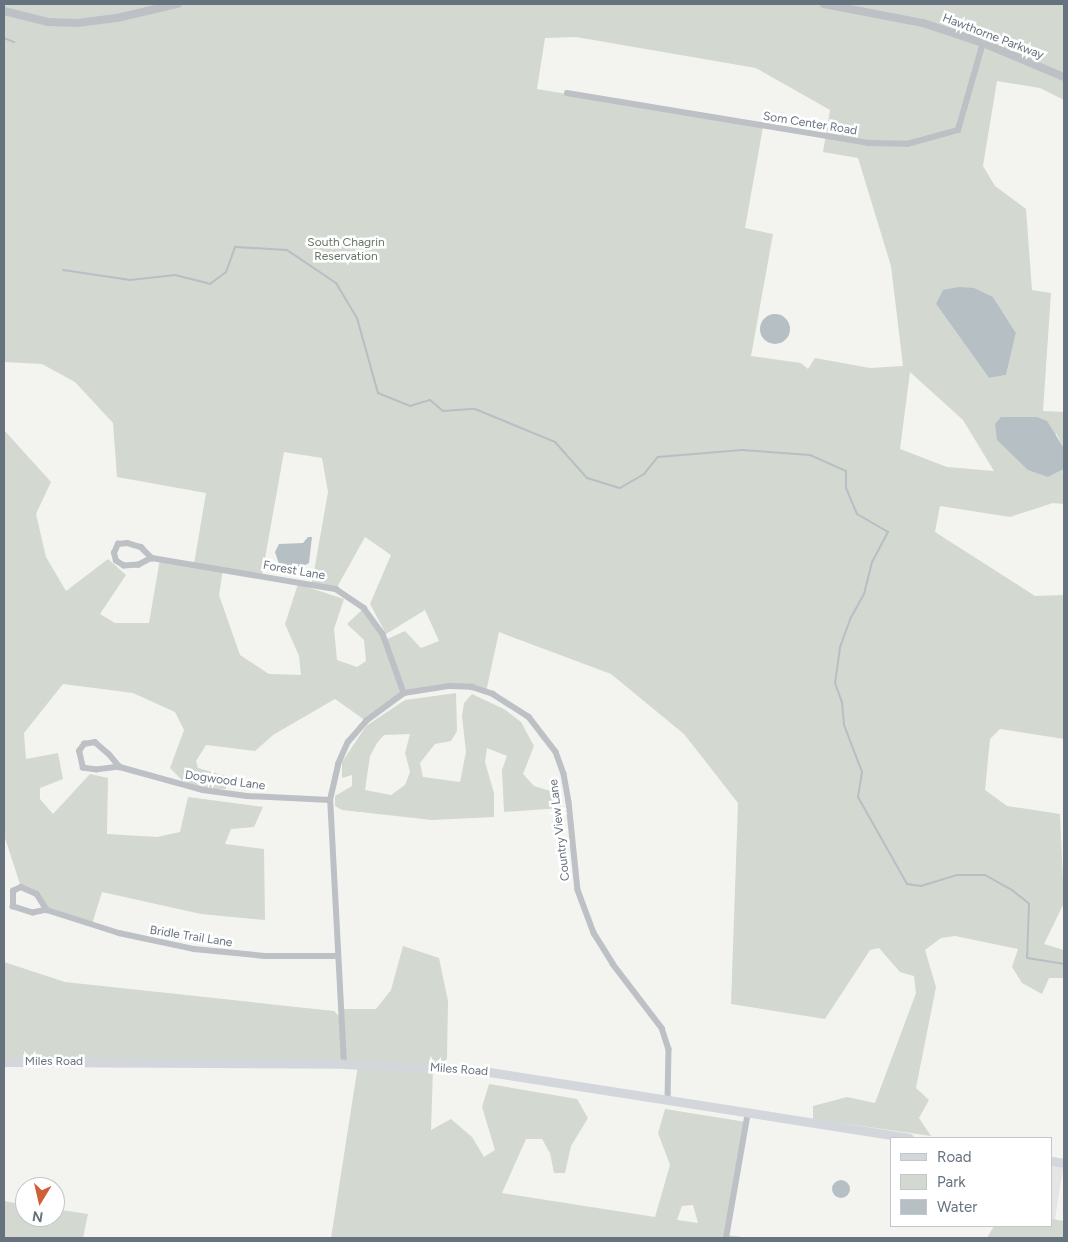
<!DOCTYPE html>
<style>
body{margin:0}
#map{position:relative;width:1068px;height:1242px;overflow:hidden;background:#f3f4f0;font-family:Figtree,sans-serif}
div>[style]{position:absolute}
.built>*{inset:0;background:#e4e5e4;transform-origin:0 0}
.green>*{inset:0;background:#d3d8d0}
.water>*{inset:0;background:#b6bfc4}
.round{border-radius:50%}
.stream>*{height:2px;margin:-1px;padding:0 1px;transform-origin:1px;border-radius:1px;background:#b6bfc4}
.minor>*{height:5.5px;margin:-2.75px;padding:0 2.75px;transform-origin:2.75px;border-radius:2.75px;background:#bdc0c4}
.tertiary>*{height:8px;margin:-4px;padding:0 4px;transform-origin:4px;border-radius:4px;background:#bdc0c4}
.secondary>*{height:9px;margin:-4.5px;padding:0 4.5px;transform-origin:4.5px;border-radius:4.5px;background:#d3d7db}
span{translate:-50% -50%;white-space:nowrap;text-align:center;line-height:1.15;-webkit-text-stroke:5px #fff;paint-order:stroke}
.street-label{font-size:12px;color:#66727e}
.park-label{font-size:12px;color:#677664}
.frame{position:absolute;inset:0;border:5px solid #66727e;pointer-events:none}
.legend{position:absolute;left:890px;top:1137px;width:162px;height:90px;box-sizing:border-box;background:#fff;border:1px solid #c2c7cb;margin:0;padding:6px 9px;list-style:none;font-size:15px;color:#66727e}
.legend li{display:flex;align-items:center;gap:10px;height:25px}
.legend b{width:25px;border:1px solid #c2c7cb}
.north{position:absolute;left:15px;top:1177px;width:50px;height:50px;box-sizing:border-box;background:#fff;border:1px solid #c2c7cb;border-radius:50%;rotate:189deg;font-size:14px;font-weight:700;line-height:20px;text-align:center;color:#66727e}
.north::after{content:'';display:block;margin:auto;width:18px;height:22px;background:#ce5f36;clip-path:polygon(50% 0,100% 100%,50% 72%,0 100%)}
</style>
<div id="map">
<div class="built">
<div style="left:1052px;top:1161px;width:12px;height:58px;rotate:9deg"></div>
</div>
<div class="green">
<div style="clip-path:polygon(evenodd,4px 4px,1064px 4px,1064px 100px,1040px 88px,997px 81px,983px 166px,995px 186px,1026px 209px,1032px 290px,1051px 293px,1043px 411px,1064px 412px,1064px 448px,1056px 433px,1048px 477px,1064px 469px,1064px 504px,1053px 503px,1010px 517px,940px 506px,935px 532px,1035px 596px,1064px 595px,1064px 739px,1000px 729px,990px 739px,985px 790px,1007px 806px,1060px 814px,1064px 903px,1044px 944px,1064px 950px,1064px 978px,1049px 978px,1042px 994px,1022px 983px,1012px 967px,1018px 949px,955px 936px,941px 938px,925px 950px,936px 987px,916px 1088px,929px 1100px,919px 1118px,931px 1136px,813px 1119px,813px 1106px,847px 1097px,875px 1103px,916px 993px,914px 976px,900px 972px,879px 948px,870px 950px,825px 1019px,731px 1004px,738px 803px,684px 734px,611px 674px,499px 632px,486px 692px,449px 686px,404px 693px,366px 721px,335px 699px,273px 735px,255px 751px,206px 745px,196px 761px,198px 768px,226px 776px,226px 789px,206px 789px,183px 781px,170px 768px,184px 730px,175px 712px,133px 693px,63px 684px,24px 733px,26px 759px,58px 753px,63px 779px,40px 788px,40px 799px,53px 814px,90px 774px,108px 778px,107px 834px,157px 837px,180px 832px,188px 797px,263px 807px,254px 827px,231px 829px,225px 844px,264px 849px,265px 920px,201px 914px,102px 892px,92px 924px,47px 910px,43px 902px,21px 887px,4px 835px,4px 430px,51px 482px,36px 514px,46px 557px,66px 591px,108px 559px,126px 575px,100px 614px,115px 623px,149px 623px,160px 559px,194px 564px,206px 493px,117px 477px,113px 423px,75px 382px,42px 364px,4px 362px,4px 4px,576px 37px,756px 68px,830px 110px,823px 152px,858px 158px,891px 266px,903px 366px,870px 368px,815px 358px,808px 369px,801px 363px,751px 356px,773px 234px,745px 228px,763px 127px,537px 89px,545px 38px,576px 37px,4px 4px,993px 297px,1016px 333px,1006px 375px,989px 378px,936px 304px,993px 297px,4px 4px,910px 372px,963px 420px,994px 471px,947px 467px,900px 449px,910px 372px,4px 4px,284px 452px,322px 458px,328px 492px,312px 583px,336px 589px,365px 537px,391px 555px,370px 604px,386px 634px,425px 610px,439px 641px,421px 648px,405px 631px,385px 640px,364px 608px,347px 624px,364px 640px,366px 661px,357px 667px,337px 660px,334px 629px,344px 599px,298px 584px,285px 624px,299px 656px,301px 675px,269px 674px,240px 655px,219px 595px,223px 569px,262px 575px,284px 452px)"></div>
<div style="clip-path:polygon(evenodd,456px 693px,457px 731px,451px 741px,435px 744px,420px 763px,423px 777px,460px 782px,466px 752px,462px 716px,464px 703px,472px 694px,504px 709px,521px 722px,534px 746px,523px 774px,534px 786px,560px 794px,561px 808px,504px 812px,502px 770px,507px 756px,487px 748px,485px 762px,494px 793px,494px 817px,432px 820px,342px 810px,335px 806px,335px 796px,352px 786px,352px 775px,342px 778px,342px 762px,366px 726px,405px 700px,456px 693px,410px 734px,405px 753px,410px 772px,405px 785px,391px 795px,365px 790px,370px 756px,377px 743px,384px 735px,410px 734px)"></div>
<div style="clip-path:polygon(evenodd,403px 946px,439px 958px,448px 1001px,447px 1059px,433px 1068px,431px 1130px,451px 1119px,472px 1137px,484px 1157px,495px 1150px,482px 1107px,489px 1084px,577px 1099px,588px 1118px,571px 1146px,565px 1173px,554px 1173px,550px 1153px,542px 1139px,526px 1139px,502px 1193px,655px 1217px,670px 1165px,658px 1133px,665px 1109px,746px 1122px,727px 1235px,749px 1238px,331px 1238px,358px 1065px,4px 1062px,4px 962px,65px 982px,334px 1011px,341px 1018px,340px 1009px,376px 1009px,391px 990px,403px 946px,693px 1205px,698px 1223px,677px 1220px,682px 1206px,693px 1205px)"></div>
<div style="clip-path:polygon(4px 1201px,25px 1205px,25px 1217px,55px 1217px,55px 1209px,88px 1214px,83px 1238px,4px 1238px)"></div>
<div style="clip-path:polygon(1052px 1219px,1064px 1221px,1064px 1238px,987px 1238px,994px 1226px,1052px 1226px)"></div>
</div>
<div class="water">
<div style="clip-path:polygon(959px 287px,974px 288px,993px 297px,1016px 333px,1006px 375px,989px 378px,936px 304px,943px 290px)"></div>
<div class="round" style="left:760px;top:314px;width:30px;height:30px"></div>
<div style="clip-path:polygon(1001px 417px,1037px 417px,1047px 421px,1064px 448px,1064px 469px,1048px 477px,1028px 470px,997px 440px,995px 424px)"></div>
<div style="clip-path:polygon(308px 537px,312px 537px,309px 563px,295px 571px,280px 567px,275px 552px,279px 544px,303px 543px)"></div>
<div class="round" style="left:832px;top:1180px;width:18px;height:18px"></div>
</div>
<div class="stream">
<div style="left:4px;top:38px;width:11px;rotate:22deg"></div>
<div style="left:63px;top:270px;width:68px;rotate:8.5deg"></div>
<div style="left:130px;top:280px;width:45px;rotate:-6.3deg"></div>
<div style="left:175px;top:275px;width:36px;rotate:14deg"></div>
<div style="left:210px;top:284px;width:20px;rotate:-37deg"></div>
<div style="left:226px;top:272px;width:27px;rotate:-70deg"></div>
<div style="left:235px;top:247px;width:52px;rotate:3.3deg"></div>
<div style="left:287px;top:250px;width:59px;rotate:34deg"></div>
<div style="left:336px;top:283px;width:41px;rotate:59deg"></div>
<div style="left:357px;top:318px;width:78px;rotate:74.4deg"></div>
<div style="left:378px;top:393px;width:35px;rotate:22deg"></div>
<div style="left:410px;top:406px;width:21px;rotate:-17deg"></div>
<div style="left:430px;top:400px;width:17px;rotate:40deg"></div>
<div style="left:443px;top:411px;width:32px;rotate:-4deg"></div>
<div style="left:475px;top:409px;width:87px;rotate:22.4deg"></div>
<div style="left:555px;top:442px;width:48px;rotate:48.4deg"></div>
<div style="left:587px;top:478px;width:34px;rotate:17deg"></div>
<div style="left:620px;top:488px;width:28px;rotate:-30deg"></div>
<div style="left:644px;top:474px;width:22px;rotate:-51deg"></div>
<div style="left:658px;top:457px;width:84px;rotate:-4.8deg"></div>
<div style="left:742px;top:450px;width:68px;rotate:4.2deg"></div>
<div style="left:810px;top:455px;width:39px;rotate:24deg"></div>
<div style="left:846px;top:471px;width:17px;rotate:90deg"></div>
<div style="left:846px;top:488px;width:28px;rotate:67deg"></div>
<div style="left:857px;top:514px;width:36px;rotate:30deg"></div>
<div style="left:888px;top:532px;width:34px;rotate:118deg"></div>
<div style="left:872px;top:562px;width:33px;rotate:104deg"></div>
<div style="left:864px;top:594px;width:26px;rotate:119deg"></div>
<div style="left:851px;top:617px;width:33px;rotate:110deg"></div>
<div style="left:840px;top:648px;width:35px;rotate:98deg"></div>
<div style="left:835px;top:683px;width:20px;rotate:70deg"></div>
<div style="left:842px;top:702px;width:23px;rotate:85deg"></div>
<div style="left:844px;top:725px;width:50px;rotate:69deg"></div>
<div style="left:862px;top:772px;width:25px;rotate:99deg"></div>
<div style="left:858px;top:797px;width:100px;rotate:60.6deg"></div>
<div style="left:907px;top:884px;width:14px;rotate:8deg"></div>
<div style="left:921px;top:886px;width:38px;rotate:-17deg"></div>
<div style="left:957px;top:875px;width:28px"></div>
<div style="left:985px;top:875px;width:31px;rotate:29deg"></div>
<div style="left:1012px;top:890px;width:22px;rotate:39deg"></div>
<div style="left:1029px;top:904px;width:54px;rotate:92.1deg"></div>
<div style="left:1027px;top:958px;width:37px;rotate:9deg"></div>
</div>
<div class="minor">
<div style="left:567px;top:93px;width:305px;rotate:9.4deg"></div>
<div style="left:868px;top:143px;width:39px;rotate:1deg"></div>
<div style="left:907px;top:144px;width:53px;rotate:-15.4deg"></div>
<div style="left:958px;top:130px;width:91px;rotate:-74deg"></div>
<div style="left:127px;top:543px;width:15px;rotate:16deg"></div>
<div style="left:141px;top:547px;width:16px;rotate:45deg"></div>
<div style="left:152px;top:558px;width:15px;rotate:152deg"></div>
<div style="left:139px;top:565px;width:15px;rotate:176deg"></div>
<div style="left:124px;top:566px;width:9px;rotate:-148deg"></div>
<div style="left:116px;top:561px;width:8px;rotate:-104deg"></div>
<div style="left:114px;top:553px;width:10px;rotate:-66deg"></div>
<div style="left:118px;top:544px;width:9px;rotate:-6deg"></div>
<div style="left:152px;top:558px;width:187px;rotate:9.6deg"></div>
<div style="left:336px;top:589px;width:34px;rotate:34deg"></div>
<div style="left:364px;top:608px;width:32px;rotate:54deg"></div>
<div style="left:383px;top:634px;width:63px;rotate:70.4deg"></div>
<div style="left:95px;top:742px;width:18px;rotate:41deg"></div>
<div style="left:109px;top:754px;width:17px;rotate:50deg"></div>
<div style="left:120px;top:767px;width:23px;rotate:173deg"></div>
<div style="left:97px;top:770px;width:14px;rotate:-172deg"></div>
<div style="left:83px;top:768px;width:17px;rotate:-103deg"></div>
<div style="left:79px;top:751px;width:9px;rotate:-54deg"></div>
<div style="left:84px;top:744px;width:11px;rotate:-10deg"></div>
<div style="left:120px;top:767px;width:86px;rotate:15.5deg"></div>
<div style="left:203px;top:790px;width:44px;rotate:7.8deg"></div>
<div style="left:247px;top:796px;width:83px;rotate:2.8deg"></div>
<div style="left:21px;top:887px;width:17px;rotate:24deg"></div>
<div style="left:37px;top:894px;width:19px;rotate:58deg"></div>
<div style="left:47px;top:910px;width:14px;rotate:168deg"></div>
<div style="left:33px;top:913px;width:21px;rotate:-163deg"></div>
<div style="left:13px;top:907px;width:16px;rotate:-90deg"></div>
<div style="left:13px;top:891px;width:9px;rotate:-27deg"></div>
<div style="left:47px;top:910px;width:76px;rotate:17.7deg"></div>
<div style="left:119px;top:933px;width:77px;rotate:12deg"></div>
<div style="left:194px;top:949px;width:71px;rotate:5.6deg"></div>
<div style="left:265px;top:956px;width:72px"></div>
<div style="left:344px;top:1064px;width:264px;rotate:-93deg"></div>
<div style="left:330px;top:800px;width:37px;rotate:-77deg"></div>
<div style="left:338px;top:764px;width:24px;rotate:-66deg"></div>
<div style="left:348px;top:742px;width:28px;rotate:-49deg"></div>
<div style="left:366px;top:721px;width:47px;rotate:-36.4deg"></div>
<div style="left:404px;top:693px;width:46px;rotate:-8.8deg"></div>
<div style="left:449px;top:686px;width:23px;rotate:2deg"></div>
<div style="left:472px;top:687px;width:22px;rotate:18deg"></div>
<div style="left:493px;top:694px;width:43px;rotate:32.6deg"></div>
<div style="left:529px;top:717px;width:44px;rotate:52.4deg"></div>
<div style="left:556px;top:752px;width:23px;rotate:70deg"></div>
<div style="left:564px;top:774px;width:28px;rotate:80deg"></div>
<div style="left:569px;top:802px;width:88px;rotate:84.2deg"></div>
<div style="left:578px;top:890px;width:46px;rotate:69.6deg"></div>
<div style="left:594px;top:933px;width:36px;rotate:58deg"></div>
<div style="left:613px;top:964px;width:81px;rotate:52.6deg"></div>
<div style="left:662px;top:1028px;width:22px;rotate:72deg"></div>
<div style="left:669px;top:1049px;width:50px;rotate:91.1deg"></div>
<div style="left:726px;top:1238px;width:128px;rotate:-80.1deg"></div>
</div>
<div class="tertiary">
<div style="left:824px;top:4px;width:101px;rotate:10.9deg"></div>
<div style="left:923px;top:23px;width:63px;rotate:18.4deg"></div>
<div style="left:983px;top:43px;width:88px;rotate:22.8deg"></div>
<div style="left:4px;top:11px;width:45px;rotate:14deg"></div>
<div style="left:48px;top:22px;width:29px;rotate:2deg"></div>
<div style="left:77px;top:23px;width:40px;rotate:-7.1deg"></div>
<div style="left:117px;top:18px;width:62px;rotate:-13.1deg"></div>
</div>
<div class="secondary">
<div style="left:4px;top:1062px;width:340px;rotate:0.3deg"></div>
<div style="left:344px;top:1064px;width:139px;rotate:2.9deg"></div>
<div style="left:483px;top:1071px;width:431px;rotate:8.9deg"></div>
<div style="left:1052px;top:1161px;width:12px;rotate:9deg"></div>
</div>
<div class="street-label">
<span style="left:993px;top:37px;rotate:21deg">Hawthorne Parkway</span>
<span style="left:810px;top:124px;rotate:9deg">Som Center Road</span>
<span style="left:294px;top:571px;rotate:10deg">Forest Lane</span>
<span style="left:225px;top:781px;rotate:8deg">Dogwood Lane</span>
<span style="left:560px;top:830px;rotate:-97deg">Country View Lane</span>
<span style="left:191px;top:937px;rotate:9deg">Bridle Trail Lane</span>
<span style="left:54px;top:1062px">Miles Road</span>
<span style="left:459px;top:1070px;rotate:4deg">Miles Road</span>
</div>
<div class="park-label">
<span style="left:346px;top:250px">South Chagrin<br>Reservation</span>
</div>
<div class="frame"></div>
<ul class="legend">
<li><b style="height:6px;background:#d3d7db"></b>Road</li>
<li><b style="height:14px;background:#d3d8d0"></b>Park</li>
<li><b style="height:14px;background:#b6bfc4"></b>Water</li>
</ul>
<div class="north">N</div>
</div>
